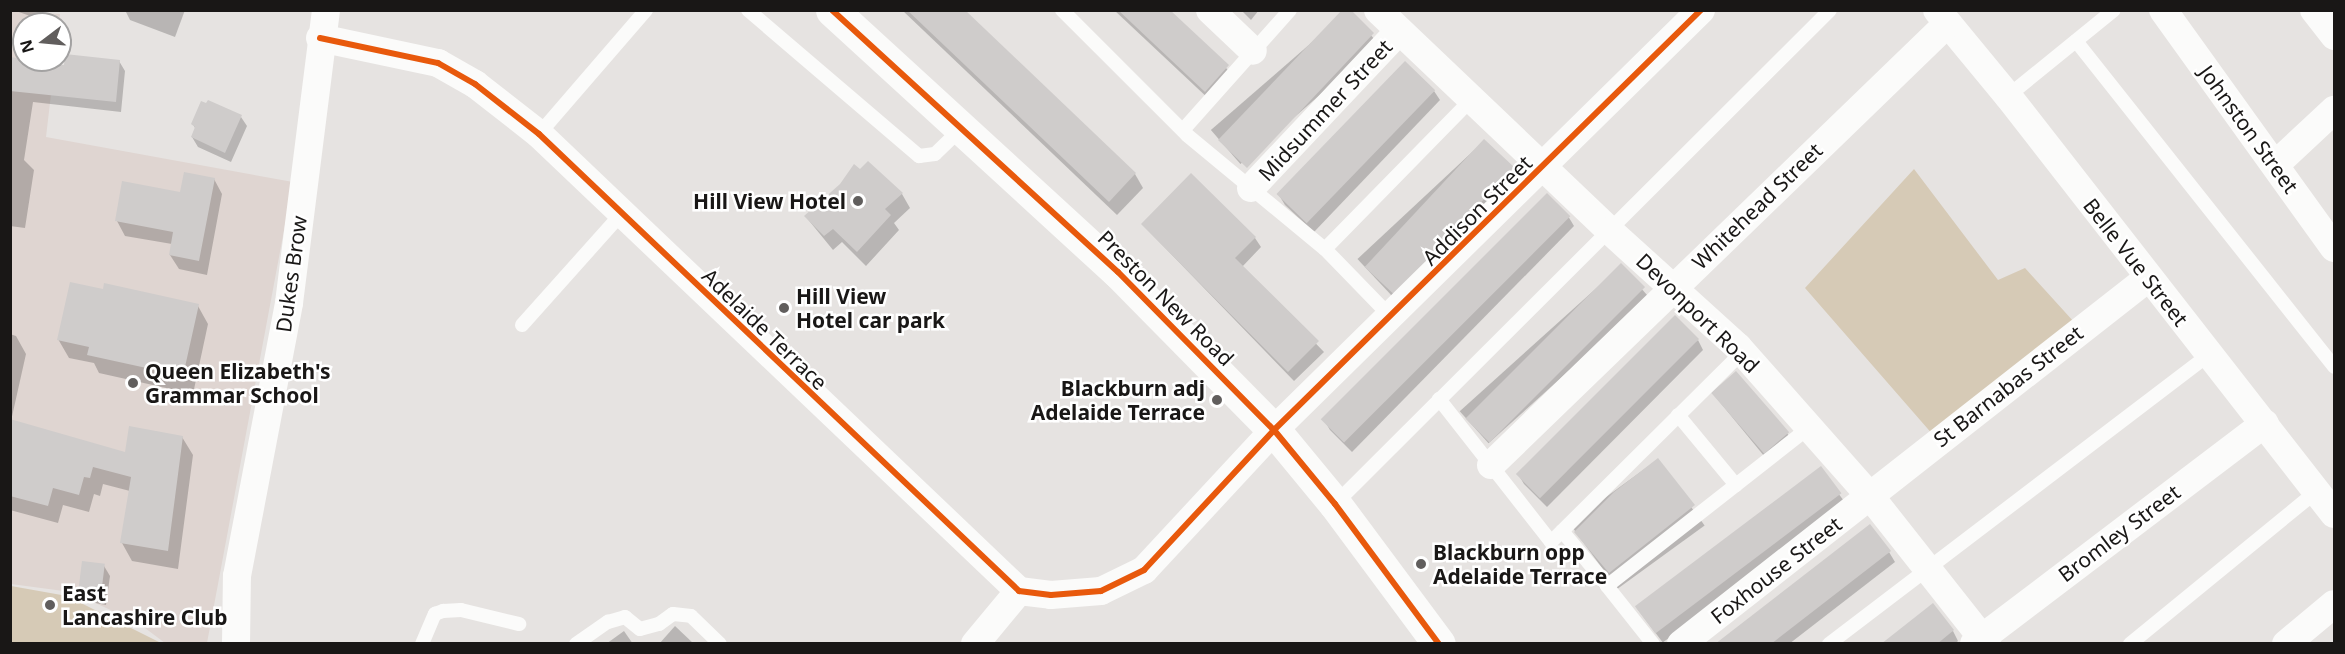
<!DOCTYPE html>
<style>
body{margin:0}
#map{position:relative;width:2345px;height:654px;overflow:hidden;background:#e6e3e1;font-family:"Noto Sans",sans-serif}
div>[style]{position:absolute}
.built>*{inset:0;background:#dfd5d1}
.green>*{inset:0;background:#d6cab6}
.shadow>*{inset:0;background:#0003;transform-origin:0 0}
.building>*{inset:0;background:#cfcccb;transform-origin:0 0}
.lane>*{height:14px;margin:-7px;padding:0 7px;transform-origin:7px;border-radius:7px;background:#fbfbfa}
.street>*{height:28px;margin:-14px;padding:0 14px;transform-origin:14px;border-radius:14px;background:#fbfbfa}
.highway>*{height:33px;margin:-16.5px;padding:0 16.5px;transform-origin:16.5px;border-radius:16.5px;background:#fbfbfa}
.cycleway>*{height:6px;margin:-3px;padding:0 3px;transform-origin:3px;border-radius:3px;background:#e8590c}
.dots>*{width:16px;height:16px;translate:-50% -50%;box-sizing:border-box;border:3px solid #fff;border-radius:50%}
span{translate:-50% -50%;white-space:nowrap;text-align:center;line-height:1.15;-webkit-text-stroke:5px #fff;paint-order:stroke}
.street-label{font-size:21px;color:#191716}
.poi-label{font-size:21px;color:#191716;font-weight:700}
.right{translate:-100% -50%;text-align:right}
.left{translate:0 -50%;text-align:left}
.frame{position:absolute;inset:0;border:12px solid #191716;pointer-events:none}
.north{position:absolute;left:12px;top:12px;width:60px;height:60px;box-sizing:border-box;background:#fff;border:2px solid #a3a2a2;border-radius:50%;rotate:254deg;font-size:16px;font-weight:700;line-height:24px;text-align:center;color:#191716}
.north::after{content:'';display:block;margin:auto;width:21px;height:27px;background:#615e5d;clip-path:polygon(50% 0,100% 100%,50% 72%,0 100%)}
</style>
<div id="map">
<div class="built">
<div style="clip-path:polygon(11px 11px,60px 14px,59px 24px,24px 24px,24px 60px,55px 60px,46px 137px,293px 182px,207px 643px,165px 643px,137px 622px,71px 592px,11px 584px)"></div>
</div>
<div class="green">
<div style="clip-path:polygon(1914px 169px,1998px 280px,2025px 268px,2074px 322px,1934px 436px,1805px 288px)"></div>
<div style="clip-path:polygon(11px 586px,67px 596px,161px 643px,11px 643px)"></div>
</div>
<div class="shadow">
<div style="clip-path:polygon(13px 10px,42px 10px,39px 19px)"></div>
<div style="clip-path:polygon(125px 10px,185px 10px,175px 37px,130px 20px)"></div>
<div style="clip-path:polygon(902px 10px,963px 10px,1135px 174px,1143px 188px,1117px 215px)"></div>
<div style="clip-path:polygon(1114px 10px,1168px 10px,1234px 76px,1211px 101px)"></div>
<div style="clip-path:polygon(1241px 10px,1259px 10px,1251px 20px)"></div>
<div style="left:1349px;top:10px;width:45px;height:183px;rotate:49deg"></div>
<div style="clip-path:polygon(10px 59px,66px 67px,119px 61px,125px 71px,121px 112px,33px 102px,24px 160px,34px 170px,25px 228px,10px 226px)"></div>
<div style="clip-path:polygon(1434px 91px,1440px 100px,1314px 232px,1285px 205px,1279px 195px)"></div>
<div style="clip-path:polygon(241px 117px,247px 126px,231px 162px,198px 147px,192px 137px,196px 130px,193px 124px)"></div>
<div style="left:1484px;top:141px;width:51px;height:173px;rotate:47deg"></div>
<div style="clip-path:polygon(868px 163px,902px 194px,910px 208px,894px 223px,899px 230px,866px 266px,842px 242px,833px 250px,806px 217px)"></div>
<div style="clip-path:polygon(214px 179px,222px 194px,207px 275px,179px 269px,170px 255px,172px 244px,125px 236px,117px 221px)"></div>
<div style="clip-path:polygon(1568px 216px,1574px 226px,1352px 452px,1330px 430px,1324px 420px)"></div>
<div style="clip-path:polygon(1143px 225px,1255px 238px,1261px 247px,1242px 267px,1324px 352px,1294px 381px)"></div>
<div style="left:1621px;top:266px;width:43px;height:217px;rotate:48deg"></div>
<div style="clip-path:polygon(198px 306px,208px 324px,193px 394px,99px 373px,94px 363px,69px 358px,58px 339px)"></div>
<div style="clip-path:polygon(10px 334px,16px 336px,26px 354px,11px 421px,126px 454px,182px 437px,193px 455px,178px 569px,132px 561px,122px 543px,130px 491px,103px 484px,100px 496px,94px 494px,89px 512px,63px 505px,58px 523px,10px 510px)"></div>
<div style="clip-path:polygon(1698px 340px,1703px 350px,1547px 507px,1524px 484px,1518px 474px)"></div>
<div style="clip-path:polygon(1714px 395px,1787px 433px,1793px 443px,1769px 462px)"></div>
<div style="left:1657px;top:460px;width:81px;height:108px;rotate:54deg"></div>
<div style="left:1820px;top:469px;width:44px;height:230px;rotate:53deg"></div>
<div style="clip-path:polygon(1889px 552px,1895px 562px,1789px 644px,1718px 644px)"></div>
<div style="clip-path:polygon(104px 566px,110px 576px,106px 605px,85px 601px,79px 591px)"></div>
<div style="clip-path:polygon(675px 626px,694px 644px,659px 644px)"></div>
<div style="clip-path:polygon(624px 631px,633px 644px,606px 644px)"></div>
<div style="clip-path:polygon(1953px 631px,1958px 641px,1955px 644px,1883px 644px)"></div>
</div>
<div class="building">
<div style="clip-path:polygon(907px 10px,965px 10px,1136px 173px,1109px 202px)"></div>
<div style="clip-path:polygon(1118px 10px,1170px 10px,1229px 65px,1205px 92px)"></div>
<div style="clip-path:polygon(1342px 10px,1351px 10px,1374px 33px,1247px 168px,1218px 140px)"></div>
<div style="clip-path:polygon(65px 54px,120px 60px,116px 102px,10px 91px,10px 57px,64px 65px)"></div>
<div style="left:1405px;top:61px;width:42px;height:185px;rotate:44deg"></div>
<div style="clip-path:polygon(208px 100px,242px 115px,225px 153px,191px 137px,195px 127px,191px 124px,201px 101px,206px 103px)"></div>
<div style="left:1484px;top:139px;width:41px;height:175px;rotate:43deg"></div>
<div style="clip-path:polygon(868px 161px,903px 193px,885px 209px,891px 215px,857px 252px,833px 229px,824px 236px,804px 216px,840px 184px,854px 164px,860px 169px)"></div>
<div style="clip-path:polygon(184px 172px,215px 178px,199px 261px,169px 255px,173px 232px,115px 221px,122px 181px,180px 192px)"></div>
<div style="clip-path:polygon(1191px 173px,1256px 237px,1235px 258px,1319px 341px,1288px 372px,1141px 224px)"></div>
<div style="left:1547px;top:193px;width:33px;height:320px;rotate:45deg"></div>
<div style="left:1621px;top:263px;width:34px;height:220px;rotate:45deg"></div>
<div style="clip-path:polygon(70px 282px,103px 289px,104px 283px,199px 304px,183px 376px,87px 355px,89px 347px,57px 340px)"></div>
<div style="left:1675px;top:315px;width:34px;height:225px;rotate:45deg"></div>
<div style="left:1736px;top:371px;width:81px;height:33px;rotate:49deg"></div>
<div style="clip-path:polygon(10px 419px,125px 452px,129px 426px,183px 436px,168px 551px,120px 543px,131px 477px,93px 467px,90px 478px,84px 477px,79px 495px,53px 488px,48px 506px,10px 496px)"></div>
<div style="clip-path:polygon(1658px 458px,1695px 505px,1609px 573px,1574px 532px,1614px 492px)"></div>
<div style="left:1821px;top:466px;width:34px;height:233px;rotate:53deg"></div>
<div style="clip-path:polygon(1870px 524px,1891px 551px,1771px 644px,1715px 644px)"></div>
<div style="left:82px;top:561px;width:23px;height:31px;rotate:7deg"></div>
<div style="clip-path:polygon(1933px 603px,1954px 630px,1937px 644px,1881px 644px)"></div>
</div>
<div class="lane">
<div style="left:748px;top:10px;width:225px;rotate:40.5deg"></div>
<div style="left:919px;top:156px;width:16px;rotate:-7deg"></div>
<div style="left:935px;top:154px;width:37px;rotate:-44deg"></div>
<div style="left:1062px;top:10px;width:177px;rotate:45deg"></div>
<div style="left:1187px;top:135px;width:179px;rotate:39.6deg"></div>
<div style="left:1325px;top:249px;width:95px;rotate:45.9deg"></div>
<div style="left:2076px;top:41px;width:416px;rotate:51.6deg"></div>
<div style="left:2008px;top:96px;width:136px;rotate:-39.1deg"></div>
<div style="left:1183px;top:130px;width:161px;rotate:-48.3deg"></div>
<div style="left:539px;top:134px;width:164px;rotate:-49.2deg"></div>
<div style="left:1325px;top:249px;width:209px;rotate:-45.6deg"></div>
<div style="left:522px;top:325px;width:150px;rotate:-48.2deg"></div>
<div style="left:1439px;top:399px;width:182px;rotate:51.9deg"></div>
<div style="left:1551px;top:542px;width:269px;rotate:-44.8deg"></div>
<div style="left:1678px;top:415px;width:91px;rotate:50.4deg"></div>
<div style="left:1335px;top:504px;width:699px;rotate:-44.94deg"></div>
<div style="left:1562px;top:531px;width:72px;rotate:50.1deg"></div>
<div style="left:422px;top:644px;width:33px;rotate:-67deg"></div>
<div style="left:435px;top:614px;width:9px;rotate:-21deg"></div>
<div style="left:443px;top:611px;width:18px;rotate:-3deg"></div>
<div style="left:461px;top:610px;width:60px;rotate:13.6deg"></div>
<div style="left:576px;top:644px;width:39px;rotate:-35deg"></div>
<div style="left:608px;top:622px;width:18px;rotate:-16deg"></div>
<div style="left:625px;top:617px;width:19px;rotate:39deg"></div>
<div style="left:640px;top:629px;width:20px;rotate:-15deg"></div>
<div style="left:659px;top:624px;width:17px;rotate:-36deg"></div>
<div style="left:673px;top:614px;width:18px;rotate:6deg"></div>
<div style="left:691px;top:616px;width:40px;rotate:44deg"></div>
<div style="left:1653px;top:644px;width:74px;rotate:-128.4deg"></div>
<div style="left:1607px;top:586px;width:258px;rotate:-38.1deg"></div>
<div style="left:1829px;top:644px;width:477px;rotate:-37.3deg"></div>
<div style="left:2130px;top:644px;width:242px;rotate:-39.3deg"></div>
</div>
<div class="street">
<div style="left:1210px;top:10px;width:59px;rotate:43.6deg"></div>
<div style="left:1378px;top:10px;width:320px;rotate:43.6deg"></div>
<div style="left:1610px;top:231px;width:173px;rotate:42.2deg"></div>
<div style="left:1738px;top:347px;width:199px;rotate:48.5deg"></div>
<div style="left:1870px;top:496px;width:189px;rotate:51.7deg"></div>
<div style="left:1937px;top:10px;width:112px;rotate:50.5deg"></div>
<div style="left:2008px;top:96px;width:530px;rotate:52.05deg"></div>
<div style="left:2163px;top:10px;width:293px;rotate:54.3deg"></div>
<div style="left:2314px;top:10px;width:33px;rotate:52deg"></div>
<div style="left:320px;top:38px;width:121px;rotate:12deg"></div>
<div style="left:438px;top:63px;width:43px;rotate:29.6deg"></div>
<div style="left:475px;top:84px;width:81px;rotate:38deg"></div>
<div style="left:539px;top:134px;width:663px;rotate:43.59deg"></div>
<div style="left:1019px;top:591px;width:32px;rotate:7deg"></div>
<div style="left:1051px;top:595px;width:50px;rotate:-4.6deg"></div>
<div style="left:1101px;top:591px;width:48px;rotate:-26deg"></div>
<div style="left:1144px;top:570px;width:191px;rotate:-47.1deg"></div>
<div style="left:1274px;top:430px;width:599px;rotate:-44.53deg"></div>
<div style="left:2275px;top:165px;width:81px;rotate:-43deg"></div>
<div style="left:1251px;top:188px;width:216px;rotate:-46.7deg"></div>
<div style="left:1491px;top:465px;width:634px;rotate:-44.04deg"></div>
<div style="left:236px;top:644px;width:68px;rotate:-89.2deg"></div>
<div style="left:237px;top:576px;width:278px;rotate:-79.2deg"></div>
<div style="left:289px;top:303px;width:295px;rotate:-82.8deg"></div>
<div style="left:975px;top:644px;width:69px;rotate:-50.3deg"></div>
<div style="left:1681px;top:644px;width:593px;rotate:-38.09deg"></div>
<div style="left:1974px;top:644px;width:365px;rotate:-37.2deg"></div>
<div style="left:2286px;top:644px;width:62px;rotate:-39.8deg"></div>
</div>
<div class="highway">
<div style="left:832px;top:10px;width:388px;rotate:42.5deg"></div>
<div style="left:1118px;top:272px;width:222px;rotate:45.4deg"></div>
<div style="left:1274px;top:430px;width:96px;rotate:50.5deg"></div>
<div style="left:1335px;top:504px;width:174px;rotate:53.4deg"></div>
</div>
<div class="cycleway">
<div style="left:832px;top:10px;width:388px;rotate:42.5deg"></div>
<div style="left:1118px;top:272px;width:222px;rotate:45.4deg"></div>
<div style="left:1274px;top:430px;width:96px;rotate:50.5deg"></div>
<div style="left:1335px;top:504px;width:174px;rotate:53.4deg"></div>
<div style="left:320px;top:38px;width:121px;rotate:12deg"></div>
<div style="left:438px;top:63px;width:43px;rotate:29.6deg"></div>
<div style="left:475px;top:84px;width:81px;rotate:38deg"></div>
<div style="left:539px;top:134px;width:663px;rotate:43.59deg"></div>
<div style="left:1019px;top:591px;width:32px;rotate:7deg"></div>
<div style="left:1051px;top:595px;width:50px;rotate:-4.6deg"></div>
<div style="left:1101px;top:591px;width:48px;rotate:-26deg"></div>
<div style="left:1144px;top:570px;width:191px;rotate:-47.1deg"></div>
<div style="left:1274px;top:430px;width:599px;rotate:-44.53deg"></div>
</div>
<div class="dots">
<div style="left:858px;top:201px;background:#615e5d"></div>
<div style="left:784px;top:308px;background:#615e5d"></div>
<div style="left:133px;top:383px;background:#615e5d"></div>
<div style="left:1217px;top:400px;background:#615e5d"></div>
<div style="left:1421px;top:564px;background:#615e5d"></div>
<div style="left:50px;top:605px;background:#615e5d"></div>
</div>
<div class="street-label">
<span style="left:1325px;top:110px;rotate:-47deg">Midsummer Street</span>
<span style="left:2249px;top:129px;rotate:54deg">Johnston Street</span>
<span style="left:1757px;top:206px;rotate:-44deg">Whitehead Street</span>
<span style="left:1477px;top:210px;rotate:-45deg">Addison Street</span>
<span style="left:2136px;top:262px;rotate:52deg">Belle Vue Street</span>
<span style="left:291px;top:274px;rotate:-82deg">Dukes Brow</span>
<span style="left:1166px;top:298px;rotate:45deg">Preston New Road</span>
<span style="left:1698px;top:313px;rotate:44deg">Devonport Road</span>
<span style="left:765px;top:329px;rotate:44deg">Adelaide Terrace</span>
<span style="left:2008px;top:386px;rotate:-38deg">St Barnabas Street</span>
<span style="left:2119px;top:533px;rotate:-37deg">Bromley Street</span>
<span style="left:1776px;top:570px;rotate:-38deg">Foxhouse Street</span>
</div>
<div class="poi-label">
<span class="right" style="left:846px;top:201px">Hill View Hotel</span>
<span class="left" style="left:796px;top:308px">Hill View<br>Hotel car park</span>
<span class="left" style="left:145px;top:383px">Queen Elizabeth's<br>Grammar School</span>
<span class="right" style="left:1205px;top:400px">Blackburn adj<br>Adelaide Terrace</span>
<span class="left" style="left:1433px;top:564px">Blackburn opp<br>Adelaide Terrace</span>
<span class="left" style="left:62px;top:605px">East<br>Lancashire Club</span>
</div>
<div class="frame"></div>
<div class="north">N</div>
</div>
